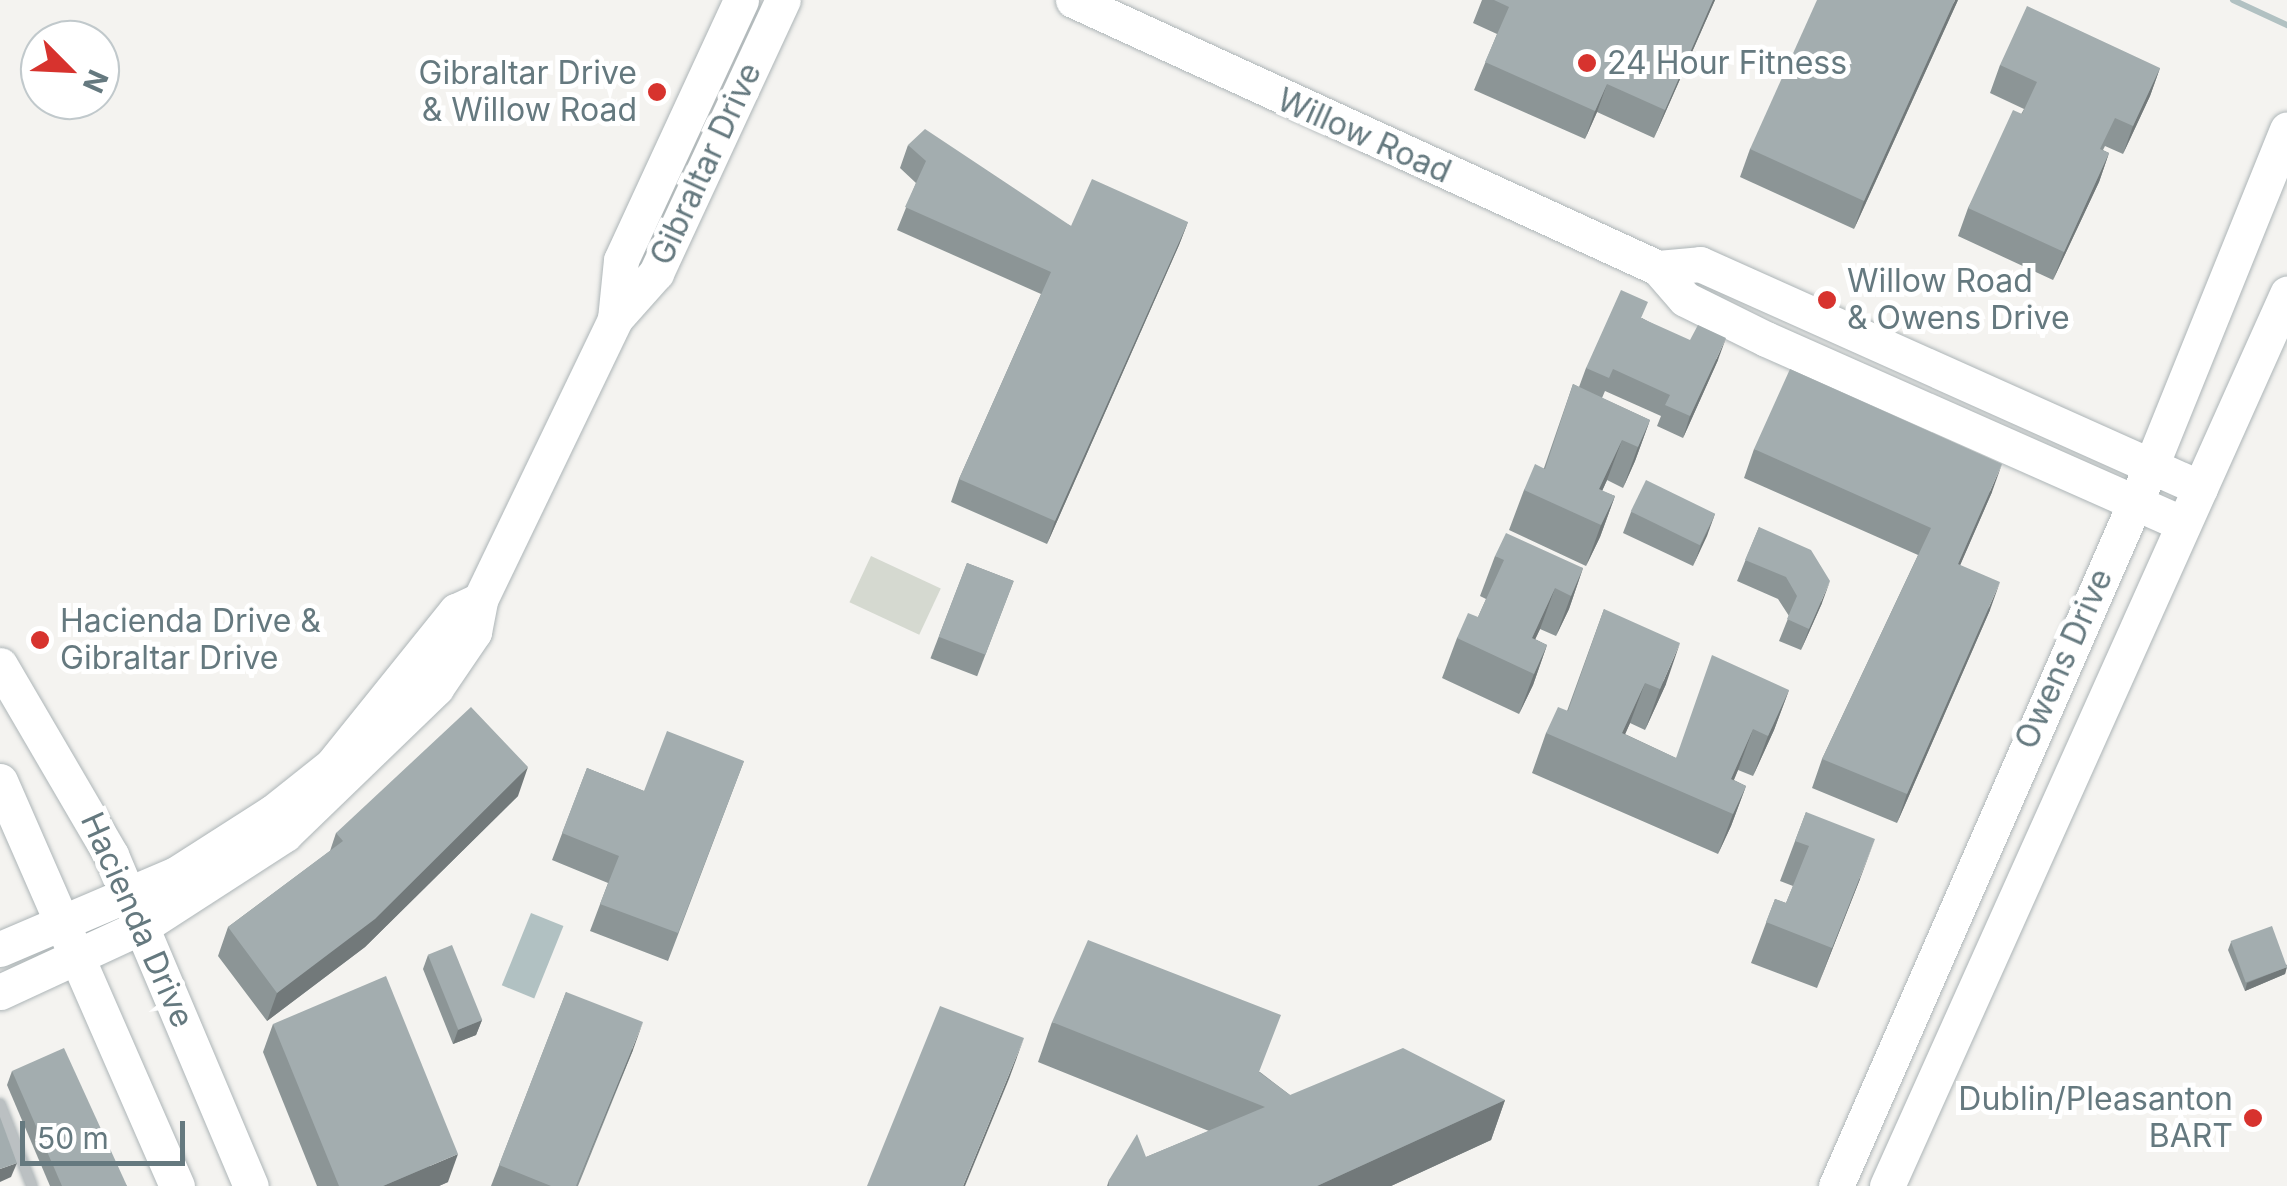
<!DOCTYPE html>
<style>
body{margin:0}
#map{position:relative;width:2287px;height:1186px;overflow:hidden;background:#f4f3f0;font-family:Inter,sans-serif}
div>[style]{position:absolute}
.green>*{inset:0;background:#d5d9d0;transform-origin:0 0}
.water>*{inset:0;background:#b1c1c2;transform-origin:0 0}
.stream>*{height:6px;margin:-3px;padding:0 3px;transform-origin:3px;border-radius:3px;background:#b1c1c2}
.roads{filter:drop-shadow(0 0 2px #adb5b7) drop-shadow(0 0 2px #adb5b7)}
.street>*{height:10px;margin:-5px;padding:0 5px;transform-origin:5px;border-radius:5px;background:#bbc0c2}
.secondary>*{height:35px;margin:-17.5px;padding:0 17.5px;transform-origin:17.5px;border-radius:17.5px;background:#fff}
.wall>*{inset:0;background:#8c9596;transform-origin:0 0}
.shaded-wall>*{inset:0;background:#72797a}
.building>*{inset:0;background:#a3adaf;transform-origin:0 0}
.dots>*{width:28px;height:28px;translate:-50% -50%;box-sizing:border-box;border:5px solid #fff;border-radius:50%}
span{translate:-50% -50%;white-space:nowrap;text-align:center;line-height:1.15;-webkit-text-stroke:10px #fff;paint-order:stroke}
.poi-label{font-size:32px;color:#65797f}
.left{translate:0 -50%;text-align:left}
.right{translate:-100% -50%;text-align:right}
.street-label{font-size:32px;color:#65797f}
.north{position:absolute;left:20px;top:20px;width:100px;height:100px;box-sizing:border-box;background:#fff;border:2px solid #c1c9cc;border-radius:50%;rotate:114deg;font-size:28px;font-weight:700;line-height:40px;text-align:center;color:#65797f}
.north::after{content:'';display:block;margin:auto;width:35px;height:45px;background:#d7332e;clip-path:polygon(50% 0,100% 100%,50% 72%,0 100%)}
.scale{position:absolute;left:20px;top:1121px;width:165px;height:45px;box-sizing:border-box;border:5px solid #65797f;border-top:0;padding-left:12px;font-size:30px;line-height:35px;white-space:nowrap;color:#65797f;-webkit-text-stroke:8px #fff;paint-order:stroke}
</style>
<div id="map">
<div class="green">
<div style="left:871px;top:556px;width:77px;height:51px;rotate:25deg"></div>
</div>
<div class="water">
<div style="left:531px;top:913px;width:35px;height:78px;rotate:22deg"></div>
</div>
<div class="stream">
<div style="left:2233px;top:0;width:60px;rotate:24.8deg"></div>
</div>
<div class="roads">
<div class="street">
<div style="left:0;top:1104px;width:88px;rotate:68.7deg"></div>
</div>
<div class="secondary">
<div style="left:1073px;top:0;width:643px;rotate:24.61deg"></div>
<div style="left:1658px;top:268px;width:41px;rotate:48.9deg"></div>
<div style="left:1685px;top:299px;width:90px;rotate:26.3deg"></div>
<div style="left:1766px;top:339px;width:456px;rotate:23.9deg"></div>
<div style="left:1658px;top:268px;width:42px;rotate:-5.4deg"></div>
<div style="left:1700px;top:264px;width:548px;rotate:24.13deg"></div>
<div style="left:615px;top:319px;width:59px;rotate:-84.2deg"></div>
<div style="left:621px;top:260px;width:286px;rotate:-65.2deg"></div>
<div style="left:0;top:665px;width:220px;rotate:59.7deg"></div>
<div style="left:111px;top:855px;width:359px;rotate:67.1deg"></div>
<div style="left:0;top:781px;width:442px;rotate:66.4deg"></div>
<div style="left:0;top:949px;width:191px;rotate:-23.1deg"></div>
<div style="left:176px;top:874px;width:115px;rotate:-32.6deg"></div>
<div style="left:273px;top:812px;width:75px;rotate:-38.5deg"></div>
<div style="left:332px;top:765px;width:198px;rotate:-51.2deg"></div>
<div style="left:456px;top:611px;width:26px;rotate:-25deg"></div>
<div style="left:0;top:992px;width:157px;rotate:-24.8deg"></div>
<div style="left:143px;top:926px;width:169px;rotate:-32.9deg"></div>
<div style="left:285px;top:834px;width:210px;rotate:-44deg"></div>
<div style="left:436px;top:688px;width:68px;rotate:-55.8deg"></div>
<div style="left:474px;top:632px;width:33px;rotate:-79deg"></div>
<div style="left:480px;top:600px;width:312px;rotate:-64.3deg"></div>
<div style="left:615px;top:319px;width:62px;rotate:-48.3deg"></div>
<div style="left:656px;top:273px;width:301px;rotate:-65.1deg"></div>
<div style="left:1836px;top:1186px;width:786px;rotate:-66.37deg"></div>
<div style="left:2151px;top:466px;width:363px;rotate:-68deg"></div>
<div style="left:1887px;top:1186px;width:978px;rotate:-65.85deg"></div>
</div>
</div>
<div class="wall">
<div style="clip-path:polygon(1482px 0,1715px 0,1654px 138px,1597px 112px,1585px 139px,1474px 90px,1497px 34px,1473px 23px)"></div>
<div style="clip-path:polygon(1958px 0,1854px 229px,1740px 177px,1750px 149px)"></div>
<div style="clip-path:polygon(2000px 65px,2160px 68px,2150px 96px,2123px 154px,2105px 146px,2103px 150px,2109px 153px,2099px 182px,2053px 280px,1958px 236px,1968px 208px,2024px 109px,1990px 93px)"></div>
<div style="clip-path:polygon(908px 145px,1071px 226px,1188px 222px,1179px 245px,1047px 544px,951px 502px,959px 479px,1041px 294px,897px 230px,916px 183px,900px 168px)"></div>
<div style="clip-path:polygon(1642px 318px,1718px 360px,1683px 438px,1657px 426px,1661px 416px,1605px 391px,1602px 398px,1650px 420px,1635px 461px,1623px 488px,1607px 480px,1602px 491px,1615px 496px,1600px 537px,1586px 566px,1509px 530px,1524px 490px,1544px 468px,1573px 384px,1579px 387px,1586px 368px)"></div>
<div style="clip-path:polygon(1754px 449px,1992px 492px,1960px 565px,1990px 610px,1897px 823px,1812px 788px,1822px 759px,1918px 555px,1744px 478px)"></div>
<div style="clip-path:polygon(1631px 512px,1715px 514px,1693px 566px,1623px 533px)"></div>
<div style="clip-path:polygon(1759px 527px,1822px 603px,1801px 650px,1779px 641px,1789px 616px,1778px 599px,1737px 581px)"></div>
<div style="clip-path:polygon(1495px 556px,1583px 568px,1569px 609px,1556px 636px,1540px 629px,1535px 639px,1547px 645px,1533px 685px,1519px 714px,1442px 678px,1457px 638px,1478px 617px,1486px 599px,1480px 596px)"></div>
<div style="left:967px;top:563px;width:50px;height:102px;rotate:21deg"></div>
<div style="clip-path:polygon(1604px 609px,1666px 684px,1645px 730px,1630px 723px,1625px 734px,1676px 758px,1789px 690px,1774px 730px,1753px 776px,1738px 770px,1734px 780px,1746px 786px,1731px 826px,1718px 854px,1532px 773px,1546px 733px,1567px 711px)"></div>
<div style="clip-path:polygon(744px 761px,668px 961px,590px 931px,608px 883px,552px 860px,587px 768px,644px 791px)"></div>
<div style="clip-path:polygon(518px 796px,365px 947px,267px 1021px,218px 956px,228px 927px,330px 851px,336px 833px)"></div>
<div style="clip-path:polygon(1806px 812px,1860px 879px,1817px 988px,1751px 963px,1775px 899px,1786px 903px,1793px 886px,1780px 881px)"></div>
<div style="clip-path:polygon(2231px 942px,2287px 965px,2285px 974px,2245px 991px,2228px 950px)"></div>
<div style="clip-path:polygon(428px 955px,482px 1020px,476px 1035px,453px 1044px,423px 969px)"></div>
<div style="clip-path:polygon(566px 992px,633px 1050px,578px 1186px,491px 1186px)"></div>
<div style="clip-path:polygon(1052px 1022px,1260px 1072px,1290px 1095px,1505px 1100px,1491px 1140px,1391px 1186px,1107px 1186px,1109px 1180px,1146px 1157px,1209px 1131px,1038px 1062px)"></div>
<div style="clip-path:polygon(273px 1024px,448px 1182px,439px 1186px,317px 1186px,263px 1052px)"></div>
<div style="clip-path:polygon(12px 1071px,127px 1186px,50px 1186px,7px 1085px)"></div>
</div>
<div class="shaded-wall">
<div style="clip-path:polygon(1713px 0,1715px 0,1654px 138px,1665px 110px)"></div>
<div style="clip-path:polygon(1955px 0,1958px 0,1854px 229px,1864px 201px)"></div>
<div style="clip-path:polygon(2160px 68px,2150px 96px,2123px 154px,2133px 126px)"></div>
<div style="clip-path:polygon(1607px 84px,1597px 112px,1585px 139px,1595px 111px)"></div>
<div style="clip-path:polygon(2109px 153px,2099px 182px,2053px 280px,2064px 252px)"></div>
<div style="clip-path:polygon(1188px 222px,1179px 245px,1047px 544px,1055px 521px)"></div>
<div style="clip-path:polygon(1726px 338px,1718px 360px,1683px 438px,1690px 416px)"></div>
<div style="clip-path:polygon(1650px 420px,1635px 461px,1623px 488px,1638px 447px)"></div>
<div style="clip-path:polygon(1622px 440px,1607px 480px,1589px 520px,1599px 489px)"></div>
<div style="clip-path:polygon(2002px 464px,1992px 492px,1948px 593px,1958px 564px)"></div>
<div style="clip-path:polygon(1615px 496px,1600px 537px,1586px 566px,1601px 525px)"></div>
<div style="clip-path:polygon(1715px 514px,1707px 536px,1693px 566px,1701px 545px)"></div>
<div style="clip-path:polygon(1583px 568px,1569px 609px,1556px 636px,1571px 596px)"></div>
<div style="clip-path:polygon(1830px 581px,1822px 603px,1801px 650px,1809px 629px)"></div>
<div style="clip-path:polygon(2000px 582px,1990px 610px,1897px 823px,1907px 794px)"></div>
<div style="clip-path:polygon(1555px 588px,1540px 629px,1522px 668px,1532px 638px)"></div>
<div style="clip-path:polygon(1680px 643px,1666px 684px,1645px 730px,1660px 689px)"></div>
<div style="clip-path:polygon(1547px 645px,1533px 685px,1519px 714px,1534px 674px)"></div>
<div style="clip-path:polygon(1645px 683px,1630px 723px,1613px 762px,1622px 733px)"></div>
<div style="clip-path:polygon(1789px 690px,1774px 730px,1753px 776px,1768px 736px)"></div>
<div style="clip-path:polygon(1753px 729px,1738px 770px,1721px 809px,1731px 779px)"></div>
<div style="clip-path:polygon(528px 767px,518px 796px,365px 947px,267px 1021px,277px 993px)"></div>
<div style="clip-path:polygon(1746px 786px,1731px 826px,1718px 854px,1733px 814px)"></div>
<div style="clip-path:polygon(1875px 839px,1860px 879px,1817px 988px,1832px 948px)"></div>
<div style="clip-path:polygon(2287px 967px,2285px 974px,2245px 991px,2247px 983px)"></div>
<div style="clip-path:polygon(482px 1020px,476px 1035px,453px 1044px,458px 1030px)"></div>
<div style="clip-path:polygon(643px 1022px,633px 1050px,576px 1186px)"></div>
<div style="clip-path:polygon(1024px 1038px,1009px 1079px,965px 1186px,963px 1186px)"></div>
<div style="clip-path:polygon(1505px 1100px,1491px 1140px,1391px 1186px,1317px 1186px)"></div>
<div style="clip-path:polygon(458px 1154px,448px 1182px,439px 1186px,383px 1186px)"></div>
<div style="clip-path:polygon(17px 1163px,11px 1177px,0 1182px,0 1169px)"></div>
</div>
<div class="building">
<div style="clip-path:polygon(1494px 0,1713px 0,1665px 110px,1607px 84px,1595px 111px,1485px 62px,1509px 7px)"></div>
<div style="clip-path:polygon(1817px 0,1955px 0,1864px 201px,1750px 149px)"></div>
<div style="clip-path:polygon(2027px 6px,2160px 68px,2133px 126px,2115px 118px,2100px 149px,2109px 153px,2064px 252px,1968px 208px,2013px 110px,2022px 114px,2037px 82px,2000px 65px)"></div>
<div style="clip-path:polygon(925px 129px,1071px 226px,1092px 179px,1188px 222px,1055px 521px,959px 479px,1051px 272px,905px 207px,926px 161px,908px 145px)"></div>
<div style="clip-path:polygon(1621px 290px,1648px 302px,1641px 318px,1690px 340px,1698px 325px,1726px 338px,1690px 416px,1665px 405px,1670px 395px,1613px 369px,1609px 378px,1586px 368px)"></div>
<div style="clip-path:polygon(1790px 369px,2002px 464px,1958px 564px,2000px 582px,1907px 794px,1822px 759px,1931px 528px,1754px 449px)"></div>
<div style="clip-path:polygon(1573px 384px,1650px 420px,1638px 447px,1622px 440px,1599px 489px,1615px 496px,1601px 525px,1524px 490px,1535px 464px,1545px 469px)"></div>
<div style="left:1646px;top:480px;width:77px;height:35px;rotate:26deg"></div>
<div style="clip-path:polygon(1759px 527px,1811px 550px,1830px 581px,1809px 629px,1787px 619px,1797px 596px,1786px 577px,1745px 560px)"></div>
<div style="clip-path:polygon(1506px 533px,1583px 568px,1571px 596px,1555px 588px,1532px 638px,1547px 645px,1534px 674px,1457px 638px,1468px 613px,1478px 617px,1504px 560px,1495px 556px)"></div>
<div style="left:967px;top:563px;width:50px;height:79px;rotate:21deg"></div>
<div style="clip-path:polygon(1604px 609px,1680px 643px,1660px 689px,1645px 683px,1622px 733px,1676px 758px,1712px 655px,1789px 690px,1768px 736px,1753px 729px,1731px 779px,1746px 786px,1733px 814px,1546px 733px,1558px 707px,1568px 711px)"></div>
<div style="clip-path:polygon(471px 707px,528px 767px,375px 919px,277px 993px,228px 927px,343px 841px,336px 833px)"></div>
<div style="clip-path:polygon(667px 731px,744px 761px,678px 933px,600px 904px,619px 856px,562px 833px,587px 768px,644px 791px)"></div>
<div style="clip-path:polygon(1806px 812px,1875px 839px,1832px 948px,1766px 922px,1775px 899px,1786px 903px,1809px 846px,1795px 841px)"></div>
<div style="left:2272px;top:926px;width:44px;height:44px;rotate:70deg"></div>
<div style="clip-path:polygon(1088px 940px,1281px 1015px,1259px 1072px,1290px 1095px,1403px 1048px,1505px 1100px,1317px 1186px,1109px 1186px,1109px 1180px,1137px 1134px,1146px 1157px,1265px 1107px,1052px 1022px)"></div>
<div style="left:452px;top:945px;width:81px;height:26px;rotate:68deg"></div>
<div style="clip-path:polygon(386px 976px,458px 1154px,383px 1186px,339px 1186px,273px 1024px)"></div>
<div style="clip-path:polygon(566px 992px,643px 1022px,576px 1186px,551px 1186px,499px 1165px)"></div>
<div style="clip-path:polygon(940px 1006px,1024px 1038px,963px 1186px,867px 1186px)"></div>
<div style="clip-path:polygon(64px 1048px,127px 1186px,62px 1186px,12px 1071px)"></div>
<div style="clip-path:polygon(0 1117px,17px 1163px,0 1169px)"></div>
</div>
<div class="dots">
<div style="left:1587px;top:63px;background:#d7332e"></div>
<div style="left:657px;top:92px;background:#d7332e"></div>
<div style="left:1827px;top:300px;background:#d7332e"></div>
<div style="left:40px;top:640px;background:#d7332e"></div>
<div style="left:2253px;top:1118px;background:#d7332e"></div>
</div>
<div class="poi-label">
<span class="left" style="left:1607px;top:63px">24 Hour Fitness</span>
<span class="right" style="left:637px;top:92px">Gibraltar Drive<br>&amp; Willow Road</span>
<span class="left" style="left:1847px;top:300px">Willow Road<br>&amp; Owens Drive</span>
<span class="left" style="left:60px;top:640px">Hacienda Drive &amp;<br>Gibraltar Drive</span>
<span class="right" style="left:2233px;top:1118px">Dublin/Pleasanton<br>BART</span>
</div>
<div class="street-label">
<span style="left:1364px;top:136px;rotate:24deg">Willow Road</span>
<span style="left:706px;top:164px;rotate:-65deg">Gibraltar Drive</span>
<span style="left:2064px;top:659px;rotate:-66deg">Owens Drive</span>
<span style="left:137px;top:920px;rotate:66deg">Hacienda Drive</span>
</div>
<div class="north">N</div>
<div class="scale">50 m</div>
</div>
